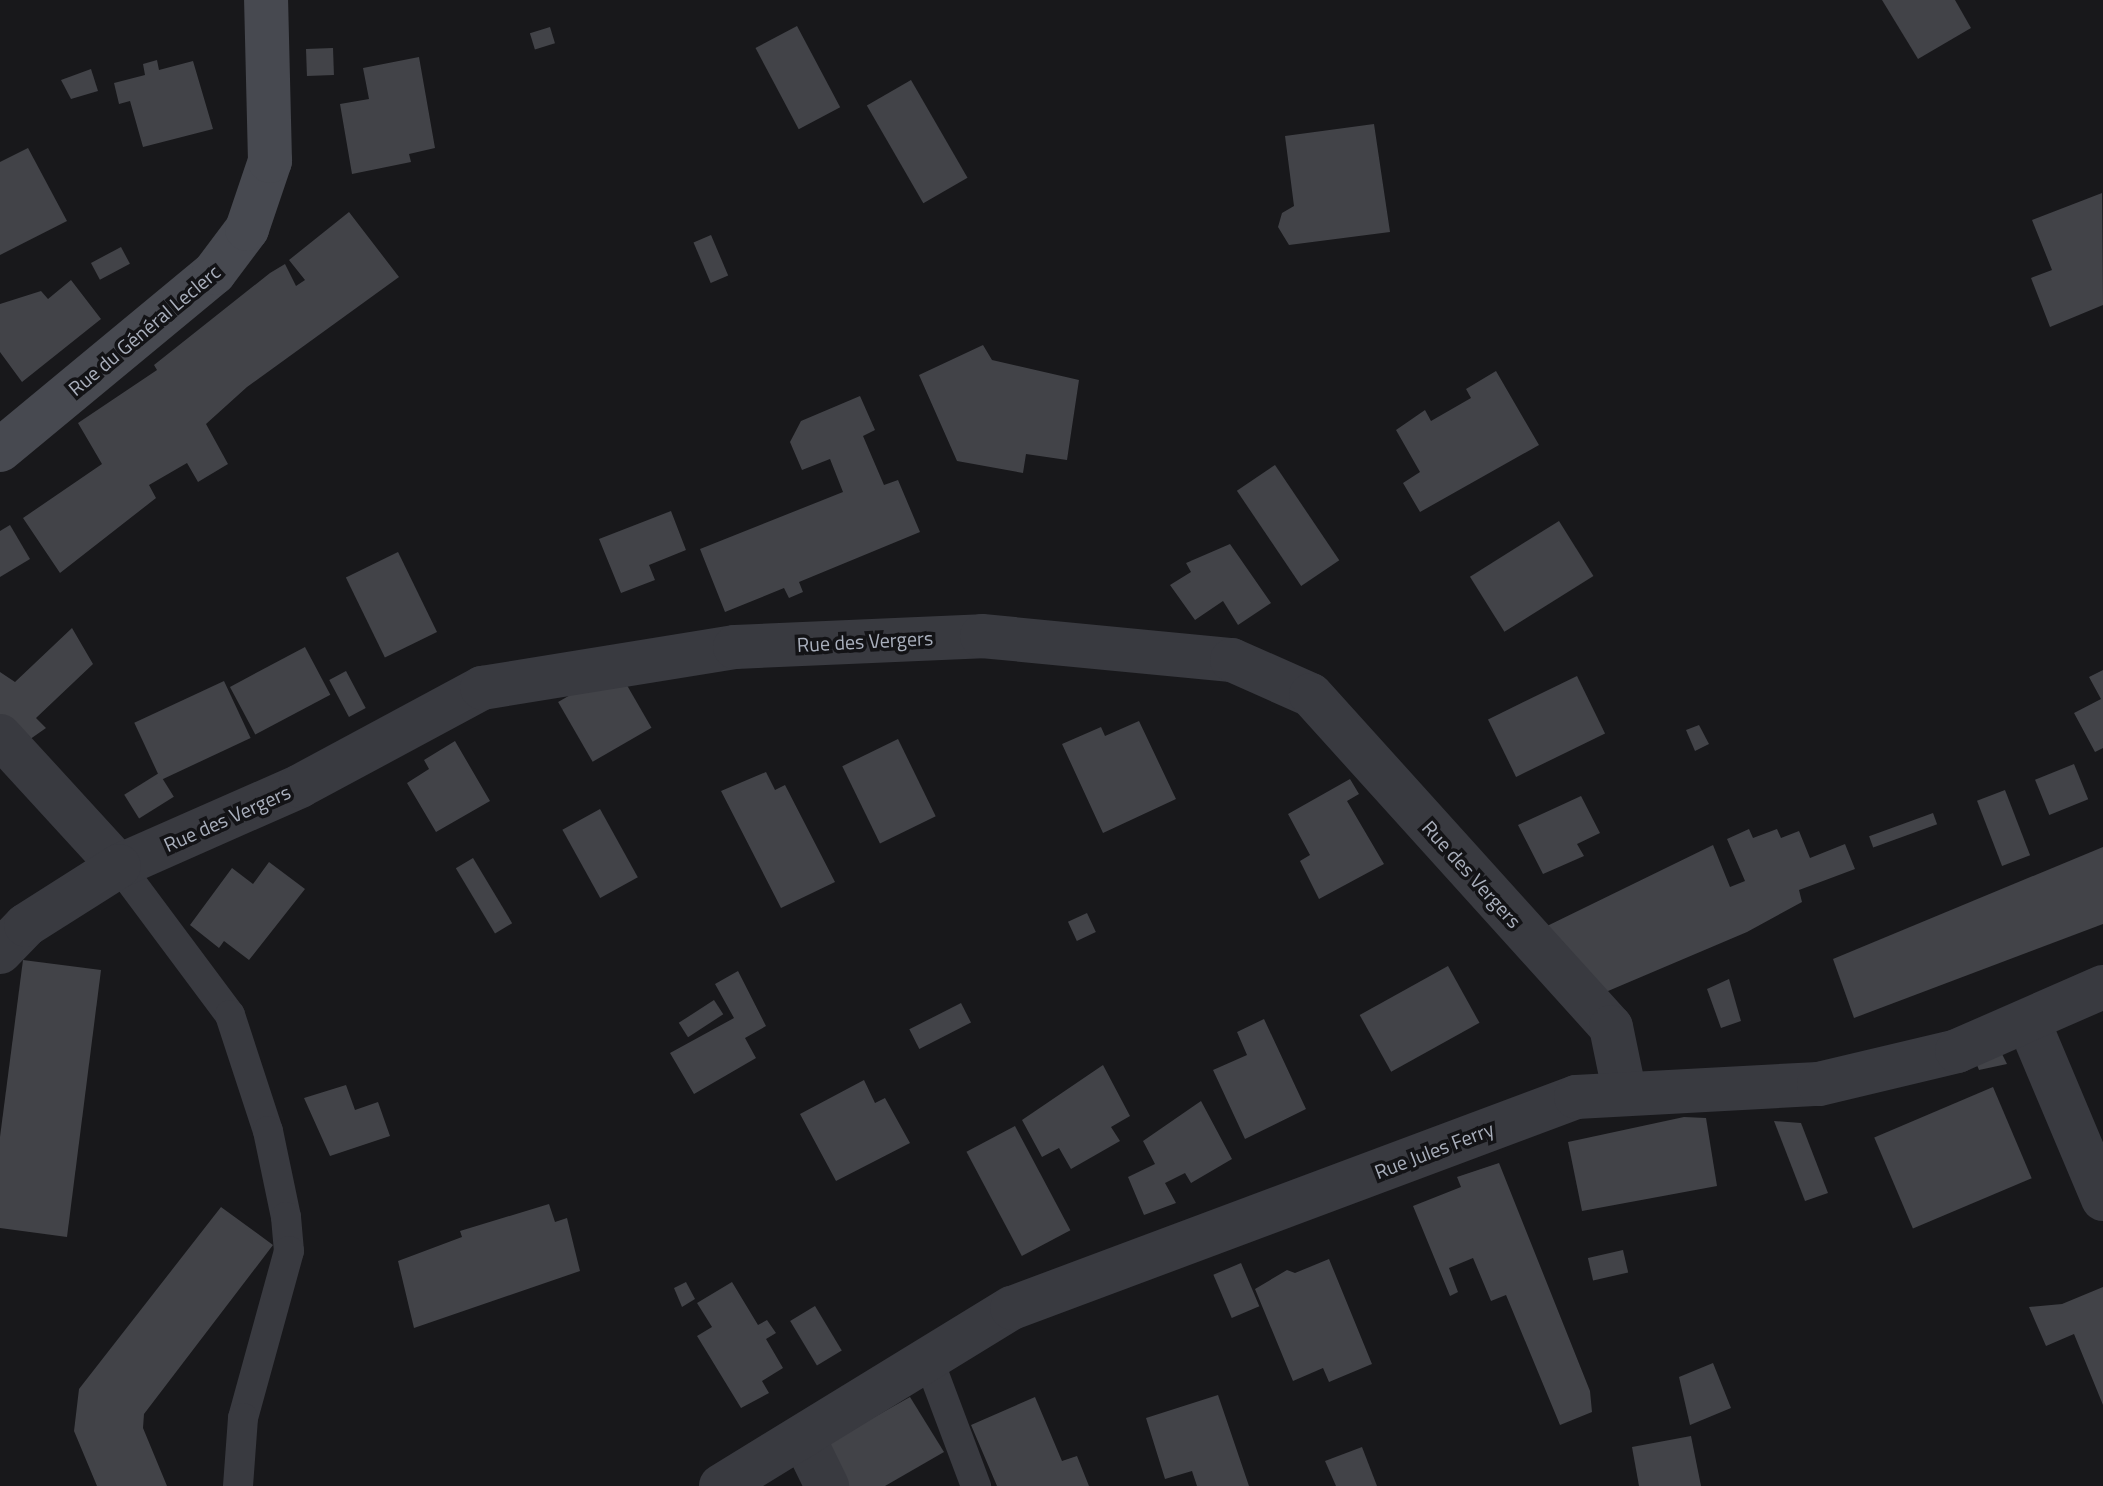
<!DOCTYPE html>
<meta charset="utf-8">
<style>
body{margin:0}
#map{position:relative;width:2103px;height:1486px;overflow:hidden;background:#18181b;font-family:"Titillium Web",sans-serif}
div>[style]{position:absolute}
.building>*{inset:0;background:#424348;transform-origin:0 0}
.lane>*{height:30px;margin:-15px;padding:0 15px;transform-origin:15px;border-radius:15px;background:#393a40}
.street>*{height:44px;margin:-22px;padding:0 22px;transform-origin:22px;border-radius:22px;background:#393a40}
.secondary>*{height:44px;margin:-22px;padding:0 22px;transform-origin:22px;border-radius:22px;background:#474950}
span{translate:-50% -50%;white-space:nowrap;text-align:center;line-height:1.15;-webkit-text-stroke:7px #131316;paint-order:stroke}
.street-label{font-size:20px;color:#a9afbc}
</style>
<div id="map">
<div class="building">
<div style="clip-path:polygon(1882px 0,1955px 0,1971px 28px,1918px 59px)"></div>
<div style="left:797px;top:26px;width:92px;height:47px;rotate:62deg"></div>
<div style="left:550px;top:27px;width:17px;height:21px;rotate:73deg"></div>
<div style="left:333px;top:48px;width:27px;height:27px;rotate:88deg"></div>
<div style="clip-path:polygon(419px 57px,435px 148px,409px 154px,411px 162px,352px 174px,340px 104px,369px 99px,363px 68px)"></div>
<div style="clip-path:polygon(157px 60px,159px 70px,193px 61px,213px 129px,143px 147px,130px 101px,119px 104px,114px 83px,145px 75px,143px 64px)"></div>
<div style="clip-path:polygon(91px 69px,98px 91px,71px 99px,61px 80px)"></div>
<div style="left:911px;top:80px;width:113px;height:51px;rotate:60deg"></div>
<div style="clip-path:polygon(1374px 124px,1390px 232px,1289px 245px,1278px 227px,1282px 213px,1294px 206px,1285px 136px)"></div>
<div style="clip-path:polygon(28px 148px,67px 221px,0 255px,0 162px)"></div>
<div style="clip-path:polygon(2102px 193px,2103px 305px,2050px 327px,2031px 278px,2052px 270px,2032px 220px)"></div>
<div style="clip-path:polygon(349px 212px,399px 277px,247px 387px,206px 424px,228px 464px,198px 482px,187px 463px,149px 485px,156px 498px,60px 573px,23px 518px,102px 464px,78px 423px,157px 370px,154px 365px,270px 273px,285px 264px,296px 286px,305px 280px,289px 260px)"></div>
<div style="left:711px;top:235px;width:44px;height:19px;rotate:67deg"></div>
<div style="left:121px;top:247px;width:19px;height:34px;rotate:62deg"></div>
<div style="clip-path:polygon(71px 280px,101px 319px,22px 382px,0 352px,0 304px,41px 291px,48px 299px)"></div>
<div style="clip-path:polygon(983px 345px,992px 360px,1079px 380px,1067px 460px,1026px 454px,1023px 473px,957px 461px,919px 375px)"></div>
<div style="clip-path:polygon(1496px 371px,1539px 445px,1420px 512px,1403px 483px,1420px 472px,1396px 430px,1425px 410px,1431px 421px,1471px 398px,1466px 389px)"></div>
<div style="clip-path:polygon(860px 396px,875px 430px,863px 436px,884px 485px,898px 480px,920px 532px,799px 582px,803px 592px,789px 598px,784px 588px,725px 612px,700px 549px,843px 492px,830px 459px,802px 470px,790px 442px,801px 421px)"></div>
<div style="left:1275px;top:465px;width:115px;height:46px;rotate:56deg"></div>
<div style="clip-path:polygon(671px 511px,686px 550px,649px 565px,655px 580px,621px 593px,599px 539px)"></div>
<div style="left:1559px;top:521px;width:65px;height:105px;rotate:58deg"></div>
<div style="clip-path:polygon(10px 525px,30px 559px,0 577px,0 531px)"></div>
<div style="clip-path:polygon(1230px 544px,1271px 603px,1238px 625px,1223px 601px,1195px 620px,1170px 585px,1191px 572px,1186px 563px)"></div>
<div style="left:398px;top:552px;width:89px;height:58px;rotate:64deg"></div>
<div style="clip-path:polygon(72px 628px,93px 664px,36px 718px,46px 728px,26px 742px,0 715px,0 672px,15px 682px)"></div>
<div style="left:305px;top:647px;width:54px;height:85px;rotate:62deg"></div>
<div style="left:617px;top:668px;width:69px;height:68px;rotate:60deg"></div>
<div style="clip-path:polygon(2103px 670px,2103px 748px,2095px 752px,2074px 713px,2101px 699px,2089px 677px)"></div>
<div style="left:346px;top:671px;width:42px;height:19px;rotate:62deg"></div>
<div style="left:1577px;top:676px;width:64px;height:99px;rotate:64deg"></div>
<div style="left:224px;top:681px;width:63px;height:99px;rotate:65deg"></div>
<div style="clip-path:polygon(1139px 721px,1176px 799px,1103px 833px,1062px 744px,1101px 727px,1105px 736px)"></div>
<div style="clip-path:polygon(1699px 725px,1709px 744px,1695px 751px,1686px 730px)"></div>
<div style="left:898px;top:739px;width:86px;height:62px;rotate:64deg"></div>
<div style="clip-path:polygon(455px 741px,490px 801px,436px 832px,407px 783px,429px 769px,424px 760px)"></div>
<div style="left:2074px;top:764px;width:38px;height:42px;rotate:68deg"></div>
<div style="clip-path:polygon(766px 772px,775px 790px,785px 785px,835px 882px,781px 908px,721px 791px)"></div>
<div style="left:159px;top:773px;width:28px;height:41px;rotate:58deg"></div>
<div style="clip-path:polygon(1350px 779px,1359px 794px,1347px 801px,1384px 864px,1319px 899px,1300px 861px,1310px 855px,1288px 814px)"></div>
<div style="left:2005px;top:790px;width:70px;height:30px;rotate:69deg"></div>
<div style="clip-path:polygon(1581px 796px,1600px 833px,1577px 844px,1584px 856px,1543px 874px,1518px 825px)"></div>
<div style="left:600px;top:809px;width:78px;height:43px;rotate:61deg"></div>
<div style="left:1933px;top:813px;width:12px;height:68px;rotate:70deg"></div>
<div style="clip-path:polygon(1749px 829px,1753px 838px,1777px 829px,1781px 838px,1799px 831px,1810px 858px,1845px 844px,1855px 869px,1799px 890px,1802px 902px,1747px 932px,1601px 994px,1545px 927px,1713px 845px,1730px 887px,1745px 881px,1727px 839px)"></div>
<div style="clip-path:polygon(2103px 847px,2103px 924px,1854px 1018px,1833px 959px)"></div>
<div style="left:473px;top:858px;width:76px;height:20px;rotate:59deg"></div>
<div style="clip-path:polygon(269px 862px,305px 889px,249px 960px,224px 941px,219px 948px,190px 925px,232px 868px,253px 884px)"></div>
<div style="left:1087px;top:913px;width:21px;height:21px;rotate:65deg"></div>
<div style="clip-path:polygon(23px 960px,101px 970px,67px 1237px,0 1228px,0 1137px)"></div>
<div style="left:1448px;top:966px;width:65px;height:101px;rotate:61deg"></div>
<div style="clip-path:polygon(738px 971px,766px 1026px,745px 1038px,756px 1058px,694px 1094px,670px 1053px,734px 1018px,715px 984px)"></div>
<div style="clip-path:polygon(1729px 979px,1741px 1021px,1721px 1028px,1707px 989px)"></div>
<div style="left:714px;top:1000px;width:17px;height:42px;rotate:57deg"></div>
<div style="left:961px;top:1003px;width:22px;height:58px;rotate:63deg"></div>
<div style="clip-path:polygon(1264px 1019px,1306px 1109px,1245px 1139px,1213px 1070px,1247px 1055px,1237px 1032px)"></div>
<div style="clip-path:polygon(2000px 1050px,2007px 1064px,1979px 1070px,1975px 1060px)"></div>
<div style="clip-path:polygon(1103px 1065px,1130px 1116px,1111px 1127px,1120px 1141px,1071px 1169px,1059px 1148px,1042px 1157px,1022px 1120px)"></div>
<div style="clip-path:polygon(864px 1080px,875px 1103px,885px 1098px,910px 1143px,836px 1181px,800px 1114px)"></div>
<div style="clip-path:polygon(346px 1085px,355px 1110px,378px 1102px,390px 1136px,330px 1156px,304px 1098px)"></div>
<div style="left:1993px;top:1087px;width:99px;height:129px;rotate:67deg"></div>
<div style="clip-path:polygon(1201px 1101px,1232px 1159px,1191px 1183px,1185px 1173px,1165px 1183px,1176px 1203px,1144px 1215px,1128px 1177px,1155px 1164px,1143px 1141px)"></div>
<div style="clip-path:polygon(1684px 1117px,1706px 1118px,1717px 1186px,1582px 1211px,1568px 1142px)"></div>
<div style="clip-path:polygon(1774px 1121px,1801px 1123px,1828px 1193px,1805px 1201px)"></div>
<div style="left:1015px;top:1126px;width:118px;height:55px;rotate:62deg"></div>
<div style="clip-path:polygon(1499px 1163px,1590px 1391px,1592px 1412px,1560px 1425px,1506px 1295px,1491px 1301px,1473px 1258px,1449px 1268px,1458px 1292px,1450px 1296px,1413px 1206px,1461px 1187px,1457px 1177px)"></div>
<div style="clip-path:polygon(549px 1204px,555px 1222px,567px 1218px,580px 1271px,414px 1328px,398px 1261px,462px 1237px,460px 1231px)"></div>
<div style="clip-path:polygon(221px 1207px,273px 1245px,144px 1414px,143px 1428px,167px 1486px,97px 1486px,74px 1431px,79px 1389px)"></div>
<div style="left:1623px;top:1250px;width:23px;height:36px;rotate:77deg"></div>
<div style="clip-path:polygon(1329px 1259px,1372px 1364px,1329px 1382px,1323px 1368px,1293px 1381px,1255px 1289px,1287px 1270px,1295px 1273px)"></div>
<div style="left:1241px;top:1263px;width:47px;height:30px;rotate:67deg"></div>
<div style="clip-path:polygon(686px 1282px,695px 1299px,682px 1307px,674px 1288px)"></div>
<div style="clip-path:polygon(732px 1282px,758px 1325px,767px 1320px,776px 1333px,766px 1339px,783px 1368px,762px 1381px,769px 1393px,741px 1408px,697px 1336px,712px 1327px,697px 1303px)"></div>
<div style="clip-path:polygon(2103px 1287px,2103px 1405px,2074px 1334px,2046px 1346px,2029px 1307px,2062px 1304px)"></div>
<div style="left:815px;top:1306px;width:52px;height:29px;rotate:59deg"></div>
<div style="clip-path:polygon(1713px 1363px,1731px 1408px,1690px 1425px,1679px 1377px)"></div>
<div style="clip-path:polygon(1218px 1395px,1249px 1486px,1197px 1486px,1192px 1471px,1165px 1479px,1146px 1418px)"></div>
<div style="clip-path:polygon(910px 1397px,944px 1452px,885px 1486px,837px 1486px,821px 1447px)"></div>
<div style="clip-path:polygon(1035px 1397px,1062px 1461px,1077px 1456px,1089px 1486px,997px 1486px,971px 1425px)"></div>
<div style="clip-path:polygon(1691px 1436px,1701px 1486px,1639px 1486px,1632px 1447px)"></div>
<div style="clip-path:polygon(1362px 1447px,1377px 1486px,1336px 1486px,1325px 1461px)"></div>
</div>
<div class="lane">
<div style="left:119px;top:866px;width:186px;rotate:53.3deg"></div>
<div style="left:230px;top:1015px;width:122px;rotate:71.9deg"></div>
<div style="left:268px;top:1131px;width:88px;rotate:78.2deg"></div>
<div style="left:286px;top:1217px;width:34px;rotate:85deg"></div>
<div style="left:289px;top:1251px;width:173px;rotate:105.4deg"></div>
<div style="left:243px;top:1418px;width:68px;rotate:94.2deg"></div>
<div style="left:929px;top:1361px;width:134px;rotate:69.4deg"></div>
</div>
<div class="street">
<div style="left:0;top:736px;width:176px;rotate:47.5deg"></div>
<div style="left:119px;top:866px;width:198px;rotate:-23.8deg"></div>
<div style="left:300px;top:786px;width:207px;rotate:-28.3deg"></div>
<div style="left:482px;top:688px;width:256px;rotate:-9.2deg"></div>
<div style="left:735px;top:647px;width:247px;rotate:-2.5deg"></div>
<div style="left:982px;top:636px;width:251px;rotate:5.5deg"></div>
<div style="left:1232px;top:660px;width:86px;rotate:23.9deg"></div>
<div style="left:1311px;top:695px;width:447px;rotate:47.9deg"></div>
<div style="left:1611px;top:1027px;width:64px;rotate:78.3deg"></div>
<div style="left:0;top:952px;width:37px;rotate:-46deg"></div>
<div style="left:26px;top:925px;width:110px;rotate:-32.4deg"></div>
<div style="left:2029px;top:1023px;width:191px;rotate:67.2deg"></div>
<div style="left:803px;top:1437px;width:55px;rotate:63.9deg"></div>
<div style="left:721px;top:1486px;width:341px;rotate:-31.5deg"></div>
<div style="left:1012px;top:1308px;width:602px;rotate:-20.51deg"></div>
<div style="left:1576px;top:1097px;width:243px;rotate:-3.1deg"></div>
<div style="left:1819px;top:1084px;width:142px;rotate:-13.4deg"></div>
<div style="left:1957px;top:1051px;width:159px;rotate:-23.7deg"></div>
</div>
<div class="secondary">
<div style="left:0;top:450px;width:278px;rotate:-39.6deg"></div>
<div style="left:214px;top:273px;width:55px;rotate:-53.1deg"></div>
<div style="left:247px;top:229px;width:72px;rotate:-71.3deg"></div>
<div style="left:270px;top:161px;width:161px;rotate:-91.4deg"></div>
</div>
<div class="street-label">
<span style="left:144px;top:330px;rotate:-40deg">Rue du Général Leclerc</span>
<span style="left:865px;top:641px;rotate:-3deg">Rue des Vergers</span>
<span style="left:227px;top:818px;rotate:-24deg">Rue des Vergers</span>
<span style="left:1472px;top:874px;rotate:48deg">Rue des Vergers</span>
<span style="left:1434px;top:1150px;rotate:-21deg">Rue Jules Ferry</span>
</div>
</div>
